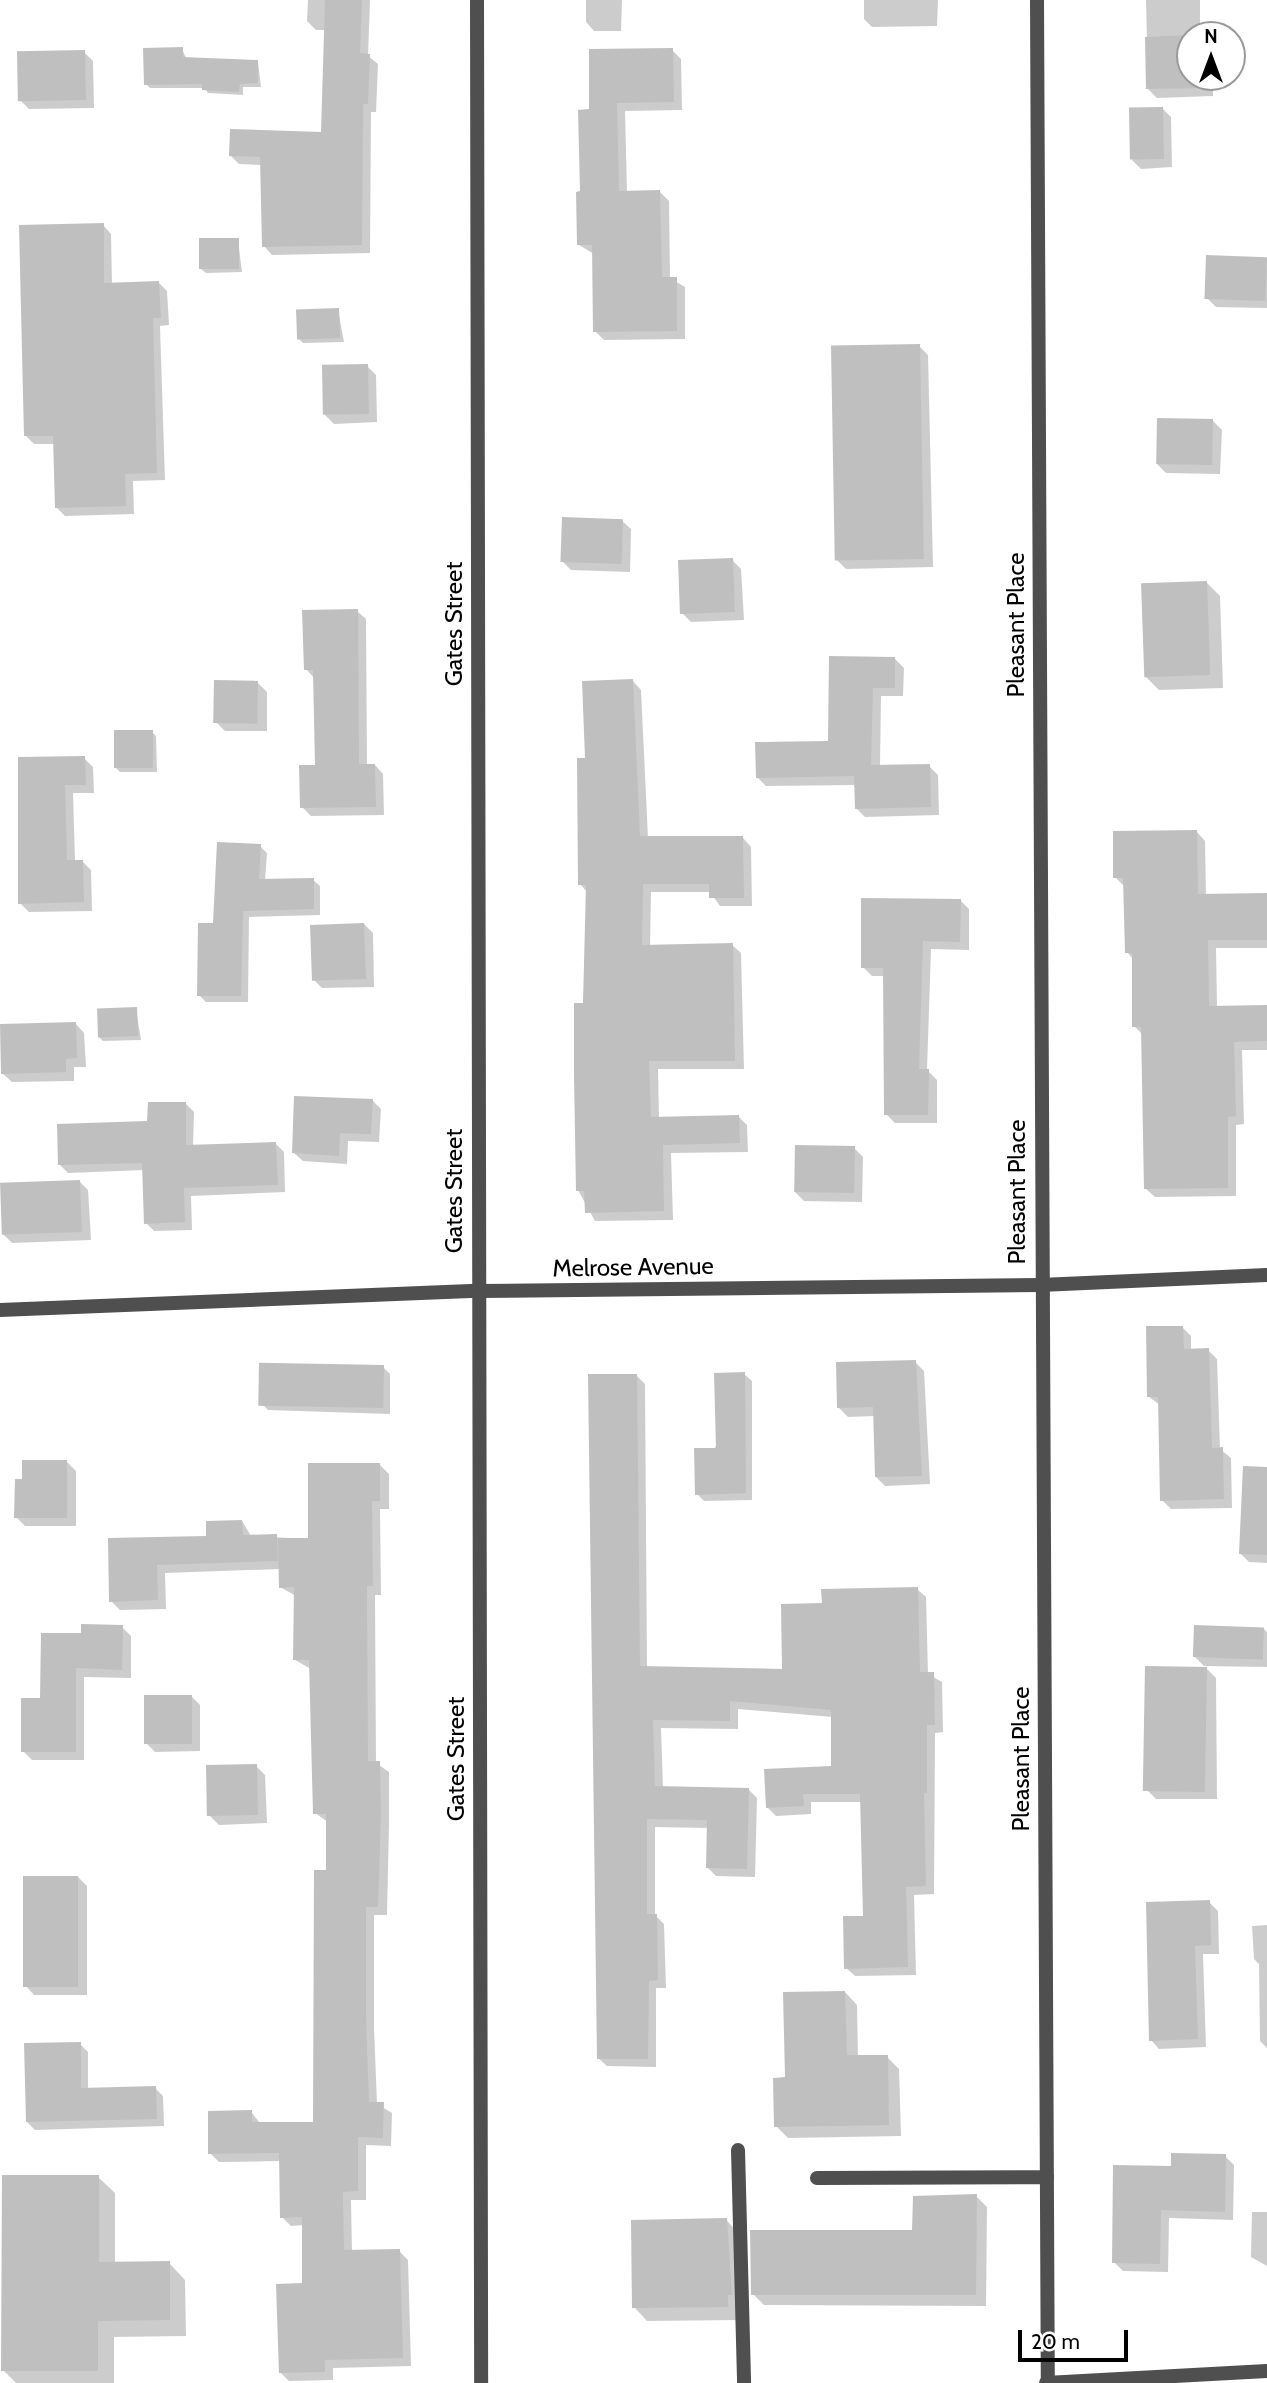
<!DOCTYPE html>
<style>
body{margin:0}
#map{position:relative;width:1267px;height:2383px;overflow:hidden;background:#fff;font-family:Cabin,sans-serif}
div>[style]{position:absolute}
.shadow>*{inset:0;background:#0003}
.building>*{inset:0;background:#bfbfbf;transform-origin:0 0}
.service>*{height:14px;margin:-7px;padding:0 7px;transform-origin:7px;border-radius:7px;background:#4f4f4f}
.minor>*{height:14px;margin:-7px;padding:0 7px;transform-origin:7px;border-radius:7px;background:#4f4f4f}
.tertiary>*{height:14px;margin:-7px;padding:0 7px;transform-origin:7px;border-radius:7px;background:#4f4f4f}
span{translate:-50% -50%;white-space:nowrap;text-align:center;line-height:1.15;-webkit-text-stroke:5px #fff;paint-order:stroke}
.street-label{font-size:24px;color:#000}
.north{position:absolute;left:1176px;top:21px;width:70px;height:70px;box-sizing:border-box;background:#fff;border:2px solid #999;border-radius:50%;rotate:0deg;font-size:19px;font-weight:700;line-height:28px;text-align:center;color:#000}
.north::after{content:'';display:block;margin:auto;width:24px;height:32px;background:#000;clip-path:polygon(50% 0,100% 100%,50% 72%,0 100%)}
.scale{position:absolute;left:1018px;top:2330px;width:110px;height:32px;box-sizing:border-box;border:4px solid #000;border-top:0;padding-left:9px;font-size:21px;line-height:24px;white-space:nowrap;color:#000;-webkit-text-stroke:5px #fff;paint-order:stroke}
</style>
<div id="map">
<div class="shadow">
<div style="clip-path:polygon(308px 0,370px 0,368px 56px,378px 64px,376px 112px,371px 112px,370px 253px,272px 255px,264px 246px,262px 165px,239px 164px,230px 155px,323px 133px,326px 30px,316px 30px,307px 21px)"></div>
<div style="clip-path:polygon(586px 0,622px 0,621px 31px,594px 31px,586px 22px)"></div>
<div style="clip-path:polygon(864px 0,938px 0,937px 26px,872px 27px,864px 19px)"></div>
<div style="clip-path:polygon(1146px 0,1200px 0,1200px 35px,1190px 35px,1190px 77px,1213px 77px,1213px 96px,1157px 98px,1148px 89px)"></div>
<div style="clip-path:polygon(182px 49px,186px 58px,258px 62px,261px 87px,243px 87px,243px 95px,208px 93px,204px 88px,150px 88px,146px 84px)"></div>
<div style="clip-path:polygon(672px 50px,681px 59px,682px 110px,625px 111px,627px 193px,660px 192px,669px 201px,670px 278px,685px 287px,685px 339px,604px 340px,595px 331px,594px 254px,579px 245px,591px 111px)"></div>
<div style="clip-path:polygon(84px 52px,93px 61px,94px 108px,29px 109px,20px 100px)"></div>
<div style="clip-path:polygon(1162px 108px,1171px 117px,1172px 167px,1141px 169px,1132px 160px)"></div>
<div style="clip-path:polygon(103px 225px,111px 234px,112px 285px,159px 283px,167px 291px,169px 325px,160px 326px,165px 480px,133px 481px,134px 514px,65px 516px,57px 508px,55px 444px,34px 444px,26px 436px)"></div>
<div style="clip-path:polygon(238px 240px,242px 272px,206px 273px,201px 269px)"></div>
<div style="clip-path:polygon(1267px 258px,1267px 308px,1216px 307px,1207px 298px)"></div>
<div style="clip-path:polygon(338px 310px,344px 342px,303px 343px,299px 339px)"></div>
<div style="clip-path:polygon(919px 346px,928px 355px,933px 567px,846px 569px,837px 560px)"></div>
<div style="clip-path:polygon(367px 366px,376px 375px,377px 422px,334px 424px,325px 415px)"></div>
<div style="clip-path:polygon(1213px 421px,1222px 430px,1220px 474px,1166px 473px,1157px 464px)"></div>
<div style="clip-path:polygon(622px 521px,631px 529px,630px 572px,571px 570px,562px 561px)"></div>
<div style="clip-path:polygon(732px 560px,741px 569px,744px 620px,691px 622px,682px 613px)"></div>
<div style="clip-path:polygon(1207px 583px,1220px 596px,1223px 688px,1159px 690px,1146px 677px)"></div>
<div style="clip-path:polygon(357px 611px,366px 619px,367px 765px,375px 765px,383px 774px,384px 815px,311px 816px,302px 807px,317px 767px,315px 679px,306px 669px)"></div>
<div style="clip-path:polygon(895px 659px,904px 668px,903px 696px,881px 696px,880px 767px,929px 766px,938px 775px,939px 815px,865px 817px,856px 808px,856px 785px,766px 786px,757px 777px,830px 743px)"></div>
<div style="clip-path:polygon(633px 681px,641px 690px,648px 838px,743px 838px,751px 847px,752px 906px,720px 906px,710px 892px,651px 892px,650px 947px,732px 945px,741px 953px,744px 1069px,658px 1069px,659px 1119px,738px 1116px,747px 1125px,748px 1152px,671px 1153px,673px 1220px,595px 1221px,578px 1190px,587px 892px,580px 884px,587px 760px)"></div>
<div style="clip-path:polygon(258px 683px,267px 692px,267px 731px,225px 731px,216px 722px)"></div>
<div style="clip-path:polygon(152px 732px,156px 736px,157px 772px,120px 772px,116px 768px)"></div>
<div style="clip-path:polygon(84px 758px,93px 767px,94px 793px,73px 793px,75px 861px,82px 861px,91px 870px,92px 911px,29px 912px,20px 903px,20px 759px)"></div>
<div style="clip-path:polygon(1197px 832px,1205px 841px,1206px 896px,1267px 895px,1267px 948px,1216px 948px,1217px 1007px,1267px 1007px,1267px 1050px,1242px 1050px,1244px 1124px,1236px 1125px,1236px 1196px,1155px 1197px,1146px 1189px,1142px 1034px,1134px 1026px,1133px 959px,1127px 952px,1124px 886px,1115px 877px)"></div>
<div style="clip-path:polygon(260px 846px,267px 853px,265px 881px,313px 880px,320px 886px,320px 915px,249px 917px,248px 1002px,206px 1002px,199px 995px,214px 925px)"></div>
<div style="clip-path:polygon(960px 900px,969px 909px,969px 950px,931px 949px,927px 1070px,937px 1080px,937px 1123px,895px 1123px,886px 1114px,884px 976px,872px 976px,863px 967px)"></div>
<div style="clip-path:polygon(364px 924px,373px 933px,374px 987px,322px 988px,313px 979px)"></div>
<div style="clip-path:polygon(136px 1009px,141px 1040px,103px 1041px,99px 1037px)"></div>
<div style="clip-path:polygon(76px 1024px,84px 1033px,86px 1067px,74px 1067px,74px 1081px,12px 1082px,3px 1074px)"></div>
<div style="clip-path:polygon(372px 1100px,381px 1109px,379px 1142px,348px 1141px,347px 1164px,303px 1161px,294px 1153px)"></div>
<div style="clip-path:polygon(186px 1104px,194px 1112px,193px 1147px,276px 1144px,284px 1152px,285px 1192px,191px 1196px,192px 1230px,154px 1231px,146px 1223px,144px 1170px,68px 1173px,60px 1165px)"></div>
<div style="clip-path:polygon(854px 1148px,863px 1157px,862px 1202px,804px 1201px,795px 1192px)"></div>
<div style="clip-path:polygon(79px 1181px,88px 1190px,91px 1240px,12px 1243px,3px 1234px)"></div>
<div style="clip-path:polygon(1182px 1327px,1191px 1336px,1191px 1351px,1208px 1350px,1217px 1359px,1220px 1449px,1231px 1458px,1232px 1508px,1171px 1509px,1162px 1500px,1160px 1405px,1149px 1397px)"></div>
<div style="clip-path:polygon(915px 1362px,924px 1371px,930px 1484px,885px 1486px,876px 1477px,875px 1416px,848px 1417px,839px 1408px)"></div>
<div style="clip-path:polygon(383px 1367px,390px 1374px,390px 1414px,268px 1410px,261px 1403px)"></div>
<div style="clip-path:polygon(744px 1374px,752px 1381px,752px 1500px,704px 1501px,697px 1494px)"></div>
<div style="clip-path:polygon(637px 1376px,645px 1384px,647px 1668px,784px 1671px,823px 1605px,917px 1589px,926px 1597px,928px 1674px,942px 1682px,943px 1732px,935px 1733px,934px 1894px,914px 1895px,916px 1975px,855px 1976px,846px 1968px,865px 1917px,862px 1802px,811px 1802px,811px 1814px,776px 1816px,767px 1807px,833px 1768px,833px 1717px,738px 1709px,738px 1729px,661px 1728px,663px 1788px,748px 1789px,757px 1798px,755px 1877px,716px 1876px,708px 1868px,709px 1828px,655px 1827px,655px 1915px,664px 1924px,666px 1988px,656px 1988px,656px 2067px,607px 2066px,598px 2058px)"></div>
<div style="clip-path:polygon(67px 1462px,76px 1471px,76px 1526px,25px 1526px,16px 1517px,24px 1481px)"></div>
<div style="clip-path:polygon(380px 1465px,389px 1474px,389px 1509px,380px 1509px,381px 1595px,375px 1595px,376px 1763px,389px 1772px,389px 1823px,387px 1915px,374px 1915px,374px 2028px,377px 2104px,392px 2113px,391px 2146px,366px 2145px,366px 2200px,351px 2200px,352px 2252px,399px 2251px,408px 2260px,411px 2366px,333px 2368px,333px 2380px,289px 2381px,280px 2372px,304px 2285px,304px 2225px,291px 2226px,282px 2217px,281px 2161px,219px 2162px,210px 2153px,251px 2112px,260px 2123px,315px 2123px,328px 1822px,315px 1813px,311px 1669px,295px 1660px,296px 1596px,280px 1587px,280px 1569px,165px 1573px,166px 1609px,120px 1610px,111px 1601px,109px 1540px,208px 1537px,242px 1521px,251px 1536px,310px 1539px)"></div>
<div style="clip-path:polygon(1267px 1517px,1267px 1563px,1249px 1562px,1240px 1553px)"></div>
<div style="clip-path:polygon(122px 1627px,131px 1636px,131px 1678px,84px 1677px,84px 1760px,32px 1760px,23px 1751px,41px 1699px,83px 1635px)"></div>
<div style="clip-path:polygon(1263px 1628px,1267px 1632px,1267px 1667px,1204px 1666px,1195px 1657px)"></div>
<div style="clip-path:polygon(1207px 1669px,1216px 1678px,1217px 1799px,1156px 1799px,1147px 1790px)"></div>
<div style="clip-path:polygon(191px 1696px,200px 1705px,200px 1751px,155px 1752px,146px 1743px)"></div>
<div style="clip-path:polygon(256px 1766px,265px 1775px,267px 1823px,219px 1825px,210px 1816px)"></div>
<div style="clip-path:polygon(78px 1877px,87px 1886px,87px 1995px,34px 1995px,26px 1986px)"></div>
<div style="clip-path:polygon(1209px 1902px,1218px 1911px,1219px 1954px,1203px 1954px,1206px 2047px,1159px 2049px,1151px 2040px)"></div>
<div style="clip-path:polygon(1267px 1925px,1267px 2048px,1260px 2041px,1259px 1964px,1254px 1959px,1252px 1926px)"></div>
<div style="clip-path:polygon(845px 1992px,857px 2005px,858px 2057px,887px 2057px,899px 2069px,901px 2136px,788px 2138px,776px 2126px,787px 2079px)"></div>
<div style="clip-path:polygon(80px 2044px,88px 2052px,88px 2090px,155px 2088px,163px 2096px,164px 2126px,35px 2130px,27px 2122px)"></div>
<div style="clip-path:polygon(1225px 2156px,1234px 2165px,1233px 2220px,1169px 2218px,1168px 2272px,1123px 2271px,1114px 2262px,1173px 2168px)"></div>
<div style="clip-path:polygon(98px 2177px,115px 2193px,115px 2264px,169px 2263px,185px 2280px,186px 2336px,114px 2337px,114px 2383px,16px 2383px,3px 2370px)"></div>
<div style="clip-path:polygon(976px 2196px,987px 2207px,986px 2306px,764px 2305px,753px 2294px,914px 2232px)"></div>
<div style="clip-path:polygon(1252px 2212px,1267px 2212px,1267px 2266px,1251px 2257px)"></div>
<div style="clip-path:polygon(726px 2220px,740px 2234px,740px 2320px,647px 2321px,634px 2307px)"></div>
</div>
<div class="building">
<div style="clip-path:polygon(325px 0,362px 0,360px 53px,370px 54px,368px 104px,363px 104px,362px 245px,262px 247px,260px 157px,229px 156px,230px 129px,321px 132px)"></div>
<div style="clip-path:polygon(1190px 35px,1190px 77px,1205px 77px,1205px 88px,1146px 89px,1145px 37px)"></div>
<div style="clip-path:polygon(183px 47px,183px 57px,258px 60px,258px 83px,240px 84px,239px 92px,202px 90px,202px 84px,144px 85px,143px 48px)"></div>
<div style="clip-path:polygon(673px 48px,674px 102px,617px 103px,619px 191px,660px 190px,662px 277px,677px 277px,677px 331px,593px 332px,592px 245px,577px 245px,576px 192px,580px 191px,578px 110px,589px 109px,589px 49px)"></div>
<div style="left:85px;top:50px;width:50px;height:68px;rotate:89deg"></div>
<div style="left:1163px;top:107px;width:52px;height:34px;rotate:89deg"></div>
<div style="clip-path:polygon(104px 223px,104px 283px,159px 281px,161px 318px,153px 318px,157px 473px,125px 474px,126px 506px,55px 508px,53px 436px,24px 436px,19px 225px)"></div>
<div style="left:239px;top:238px;width:31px;height:40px;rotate:90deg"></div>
<div style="left:1206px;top:255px;width:61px;height:44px;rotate:2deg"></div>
<div style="left:339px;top:308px;width:30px;height:43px;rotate:88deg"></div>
<div style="left:920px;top:344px;width:215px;height:89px;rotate:89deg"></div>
<div style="left:368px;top:364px;width:50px;height:46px;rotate:89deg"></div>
<div style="left:1157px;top:418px;width:56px;height:46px;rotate:1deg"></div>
<div style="left:562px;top:517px;width:61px;height:45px;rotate:2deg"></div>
<div style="left:733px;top:558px;width:54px;height:55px;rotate:88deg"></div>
<div style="left:1207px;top:581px;width:94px;height:66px;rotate:88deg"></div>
<div style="clip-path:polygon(358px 609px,359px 764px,375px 764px,376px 807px,300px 808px,299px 765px,315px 765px,313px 670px,304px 670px,302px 610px)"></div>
<div style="clip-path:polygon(829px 656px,895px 657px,895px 688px,873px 688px,871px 765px,930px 764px,931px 807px,855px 809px,854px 776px,756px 778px,755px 742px,828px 741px)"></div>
<div style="clip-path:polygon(633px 679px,640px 836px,743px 836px,744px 898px,709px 898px,709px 884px,643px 884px,642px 945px,733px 943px,735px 1061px,649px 1061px,651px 1117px,739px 1115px,740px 1143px,663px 1145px,664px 1211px,585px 1213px,584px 1191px,576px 1191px,574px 1076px,574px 1003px,583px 1003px,586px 885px,578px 885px,577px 758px,585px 758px,582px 681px)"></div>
<div style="left:214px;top:680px;width:44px;height:43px;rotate:1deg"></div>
<div style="left:153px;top:730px;width:38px;height:39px;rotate:90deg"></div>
<div style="clip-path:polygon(85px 756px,86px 785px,65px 785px,67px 860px,83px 860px,84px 902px,18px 904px,18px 757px)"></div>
<div style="clip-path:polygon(1197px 830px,1198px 894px,1267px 893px,1267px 940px,1208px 940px,1209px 1006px,1267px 1005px,1267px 1041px,1234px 1042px,1236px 1116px,1228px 1117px,1228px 1188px,1144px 1189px,1141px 1027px,1132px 1027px,1132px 953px,1125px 953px,1123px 878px,1113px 878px,1113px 831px)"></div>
<div style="clip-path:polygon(217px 842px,261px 844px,259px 879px,314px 878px,314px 909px,243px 911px,241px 996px,197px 996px,198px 923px,213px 923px)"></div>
<div style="clip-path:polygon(861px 898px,961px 899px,960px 942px,923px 941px,919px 1069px,929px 1069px,928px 1115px,884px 1115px,883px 968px,861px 968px)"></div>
<div style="left:364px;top:923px;width:56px;height:54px;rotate:88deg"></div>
<div style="left:137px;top:1007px;width:29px;height:40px;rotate:88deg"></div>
<div style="clip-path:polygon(76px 1022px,77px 1058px,66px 1059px,66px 1072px,1px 1074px,0 1024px)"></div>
<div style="clip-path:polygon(294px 1096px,373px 1099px,371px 1134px,340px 1133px,339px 1156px,292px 1153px)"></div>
<div style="clip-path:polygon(148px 1102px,186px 1102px,186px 1145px,276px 1142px,278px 1185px,184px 1188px,185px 1222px,144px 1224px,142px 1163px,58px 1165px,57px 1124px,147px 1121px)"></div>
<div style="left:795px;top:1145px;width:60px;height:47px;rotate:1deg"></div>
<div style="left:80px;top:1180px;width:52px;height:80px;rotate:88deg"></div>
<div style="clip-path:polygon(1146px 1326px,1183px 1326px,1184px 1349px,1209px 1348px,1212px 1448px,1223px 1447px,1224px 1499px,1160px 1501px,1158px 1397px,1147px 1397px)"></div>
<div style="clip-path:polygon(916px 1360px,922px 1476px,875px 1477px,873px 1407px,837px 1408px,836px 1362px)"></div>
<div style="left:384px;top:1365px;width:43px;height:125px;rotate:91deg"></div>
<div style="clip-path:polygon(745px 1372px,746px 1493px,695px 1495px,694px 1448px,716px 1448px,714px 1373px)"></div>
<div style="clip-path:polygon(588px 1374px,637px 1374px,640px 1666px,782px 1669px,781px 1604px,822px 1603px,821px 1589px,918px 1587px,920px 1672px,934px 1672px,935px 1725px,927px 1725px,927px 1793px,924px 1793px,926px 1886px,906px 1887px,908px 1967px,844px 1969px,843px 1916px,863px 1916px,860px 1794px,803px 1794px,804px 1806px,766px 1808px,764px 1769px,831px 1766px,831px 1710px,730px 1701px,730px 1721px,653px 1720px,655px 1786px,749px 1788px,747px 1869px,706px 1868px,707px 1820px,647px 1819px,647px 1914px,657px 1914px,658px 1980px,649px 1981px,648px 2059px,597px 2059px)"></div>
<div style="clip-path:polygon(22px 1460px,67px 1460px,67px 1518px,14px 1518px,15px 1479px,22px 1479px)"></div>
<div style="clip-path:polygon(308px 1463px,380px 1463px,380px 1501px,372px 1501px,373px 1586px,367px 1586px,368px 1761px,380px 1761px,381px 1813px,378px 1907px,366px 1907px,366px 2018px,369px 2102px,384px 2102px,383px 2138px,358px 2137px,358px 2191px,343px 2192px,344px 2250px,400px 2249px,403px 2358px,325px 2360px,325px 2372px,279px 2373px,276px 2284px,302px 2283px,302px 2217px,280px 2218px,279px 2153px,208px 2154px,208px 2111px,252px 2110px,252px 2122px,313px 2122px,314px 1870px,326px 1870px,326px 1814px,313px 1814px,309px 1660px,293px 1660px,294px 1587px,279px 1588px,278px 1538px,308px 1538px)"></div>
<div style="clip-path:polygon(1243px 1466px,1267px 1467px,1267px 1555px,1239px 1554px)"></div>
<div style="clip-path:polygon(242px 1520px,243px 1535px,277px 1534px,278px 1561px,157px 1565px,158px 1600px,109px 1602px,108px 1538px,206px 1536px,206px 1521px)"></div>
<div style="clip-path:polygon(81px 1624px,123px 1625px,122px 1670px,76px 1668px,76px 1752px,21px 1752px,21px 1698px,40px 1698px,41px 1633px,81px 1633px)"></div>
<div style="left:1194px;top:1625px;width:70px;height:32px;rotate:2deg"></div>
<div style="left:1145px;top:1666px;width:62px;height:125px;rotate:1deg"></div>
<div style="left:144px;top:1695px;width:48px;height:49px"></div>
<div style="left:257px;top:1764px;width:51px;height:51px;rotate:89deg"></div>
<div style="left:23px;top:1876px;width:55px;height:111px"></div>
<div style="clip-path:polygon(1210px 1900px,1211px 1945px,1195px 1946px,1198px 2039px,1149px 2041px,1146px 1902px)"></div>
<div style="clip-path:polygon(845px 1991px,847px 2055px,888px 2055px,889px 2125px,774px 2127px,773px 2078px,785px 2077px,783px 1992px)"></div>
<div style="clip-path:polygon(81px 2042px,81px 2088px,156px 2086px,157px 2119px,26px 2122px,24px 2043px)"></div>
<div style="clip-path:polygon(1171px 2153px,1226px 2154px,1225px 2212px,1161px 2210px,1160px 2264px,1112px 2263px,1113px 2165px,1171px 2166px)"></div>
<div style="clip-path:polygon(2px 2175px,99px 2175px,99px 2262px,170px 2261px,170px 2320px,98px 2321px,98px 2371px,1px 2371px)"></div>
<div style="clip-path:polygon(977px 2194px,976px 2295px,751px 2295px,750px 2230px,912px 2230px,913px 2196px)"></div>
<div style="clip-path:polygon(727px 2218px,732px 2295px,728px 2295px,728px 2307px,632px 2308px,631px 2220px)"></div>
</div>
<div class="service">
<div style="left:738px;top:2150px;width:233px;rotate:88.5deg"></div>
<div style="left:817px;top:2178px;width:230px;rotate:-0.2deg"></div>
</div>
<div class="minor">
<div style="left:477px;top:0;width:2383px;rotate:89.9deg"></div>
<div style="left:1037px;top:0;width:2383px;rotate:89.74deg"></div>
<div style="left:0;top:1310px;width:477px;rotate:-2.3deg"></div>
<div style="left:477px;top:1291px;width:563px;rotate:-0.61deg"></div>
<div style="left:1040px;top:1285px;width:227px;rotate:-2.5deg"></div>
</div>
<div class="tertiary">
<div style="left:1046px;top:2383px;width:221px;rotate:-3.1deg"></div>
</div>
<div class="street-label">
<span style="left:454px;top:624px;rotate:-90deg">Gates Street</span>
<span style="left:1016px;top:625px;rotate:-90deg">Pleasant Place</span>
<span style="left:454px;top:1191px;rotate:-90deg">Gates Street</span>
<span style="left:1017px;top:1192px;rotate:-90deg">Pleasant Place</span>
<span style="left:633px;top:1267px;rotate:-1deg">Melrose Avenue</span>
<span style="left:456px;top:1759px;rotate:-90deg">Gates Street</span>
<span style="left:1021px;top:1759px;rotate:-90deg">Pleasant Place</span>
</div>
<div class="north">N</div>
<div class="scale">20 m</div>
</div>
